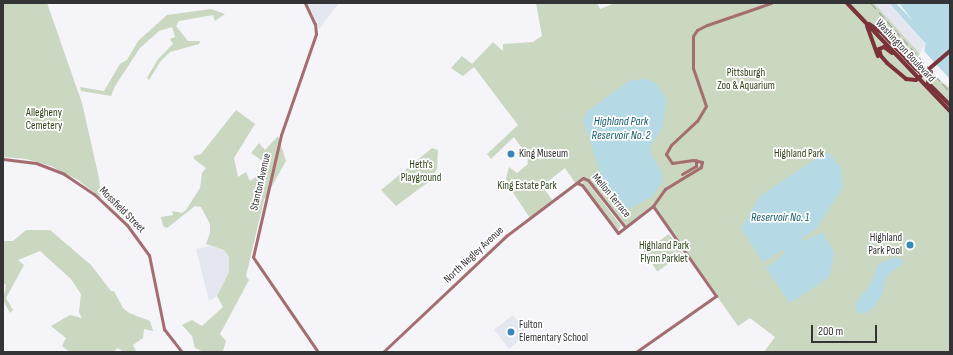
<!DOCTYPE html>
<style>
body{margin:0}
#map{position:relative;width:953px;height:355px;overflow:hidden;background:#f4f4f9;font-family:"Sofia Sans Condensed",sans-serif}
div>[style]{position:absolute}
.built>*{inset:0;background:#e4e6f0;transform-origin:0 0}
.green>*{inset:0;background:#cad7c1;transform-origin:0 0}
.water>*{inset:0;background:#b5dae6}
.secondary>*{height:3px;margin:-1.5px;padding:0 1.5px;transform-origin:1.5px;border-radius:1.5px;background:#a46e71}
.highway>*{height:4px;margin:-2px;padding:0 2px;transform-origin:2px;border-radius:2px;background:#7b323a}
.rail>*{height:1px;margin-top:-0.5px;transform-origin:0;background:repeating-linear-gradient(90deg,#97979b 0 8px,transparent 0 12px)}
.highway-bridge>*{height:4px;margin:-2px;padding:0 2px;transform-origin:2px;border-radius:2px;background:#7b323a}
.dots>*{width:11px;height:11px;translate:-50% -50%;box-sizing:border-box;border:2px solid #fff;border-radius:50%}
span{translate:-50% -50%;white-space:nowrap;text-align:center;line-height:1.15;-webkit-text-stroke:3.5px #fff;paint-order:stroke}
.street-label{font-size:11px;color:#343436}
.park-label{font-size:11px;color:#2d4419}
.poi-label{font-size:11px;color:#343436}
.left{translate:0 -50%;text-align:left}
.right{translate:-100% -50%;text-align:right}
.water-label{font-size:12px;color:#125a6c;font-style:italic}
.frame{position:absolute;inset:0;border:4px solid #343436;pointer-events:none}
.scale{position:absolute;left:811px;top:325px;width:66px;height:18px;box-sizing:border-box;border:2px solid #343436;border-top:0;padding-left:5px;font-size:12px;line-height:14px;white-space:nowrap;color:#343436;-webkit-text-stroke:3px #fff;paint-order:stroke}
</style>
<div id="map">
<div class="built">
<div style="clip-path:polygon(307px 3px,339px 3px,319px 29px)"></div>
<div style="clip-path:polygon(874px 3px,889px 3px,930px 49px,923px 47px,920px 54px)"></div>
<div style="clip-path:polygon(210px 246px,224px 250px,229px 257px,229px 272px,217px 296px,209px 301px,196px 249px)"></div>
<div style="left:513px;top:315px;width:24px;height:24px;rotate:52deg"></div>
</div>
<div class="green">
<div style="clip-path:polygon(3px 3px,47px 3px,82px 103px,99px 178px,101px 198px,78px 180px,51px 166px,26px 159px,3px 157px)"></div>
<div style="clip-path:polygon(536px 3px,597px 3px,600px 9px,615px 3px,874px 3px,920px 54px,916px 59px,924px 68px,950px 88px,949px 352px,764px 352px,775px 337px,750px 318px,738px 326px,653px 206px,625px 227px,585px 178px,576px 184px,565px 168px,542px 186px,553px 201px,530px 218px,508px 185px,506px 178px,509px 167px,517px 173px,528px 164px,527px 156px,514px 137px,491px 159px,487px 154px,518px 125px,474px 67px,463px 76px,451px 68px,462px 56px,472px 64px,493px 42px,503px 51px,503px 44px,533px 42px,542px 36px)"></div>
<div style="clip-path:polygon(211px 9px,225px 14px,215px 21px,213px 15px,179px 21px,176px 26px,188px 41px,200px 41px,199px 44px,170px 52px,160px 62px,149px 80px,147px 78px,158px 59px,173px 44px,170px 39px,175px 37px,172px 27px,159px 31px,140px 48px,115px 86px,111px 96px,81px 91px,80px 87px,104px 91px,120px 64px,127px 60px,138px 41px,167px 15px)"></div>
<div style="clip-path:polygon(236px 110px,255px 124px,234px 158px,238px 177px,246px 172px,250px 181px,259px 175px,264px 162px,251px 153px,259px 143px,265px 150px,278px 136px,286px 161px,264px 200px,246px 276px,249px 280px,220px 334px,226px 341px,223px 351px,204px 352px,195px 348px,192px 336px,182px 325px,192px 320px,202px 326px,223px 307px,217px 296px,229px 272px,229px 257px,224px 250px,206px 244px,210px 233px,210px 224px,201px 207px,195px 206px,167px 228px,163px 226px,161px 217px,173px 215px,172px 211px,182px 213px,186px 210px,200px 188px,202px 173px,206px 168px,194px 159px,194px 156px,201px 154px)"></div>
<div style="clip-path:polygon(432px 148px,438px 150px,437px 169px,431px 180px,396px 206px,381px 190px)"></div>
<div style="clip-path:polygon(586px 180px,621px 226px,618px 230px,583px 185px,582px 182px)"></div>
<div style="clip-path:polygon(26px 230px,50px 230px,91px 265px,111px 291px,114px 291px,123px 308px,129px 313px,150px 321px,153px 331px,144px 329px,143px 338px,133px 345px,136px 351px,124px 352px,118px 348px,113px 352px,70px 352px,62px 346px,66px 338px,51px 326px,70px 315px,82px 318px,79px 312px,81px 294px,71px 279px,40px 251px,18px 260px,24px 265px,6px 298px,13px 310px,10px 313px,3px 300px,6px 285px,3px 283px,3px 241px,13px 241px)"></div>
<div style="left:669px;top:234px;width:24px;height:31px;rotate:55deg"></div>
</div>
<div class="water">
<div style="clip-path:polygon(889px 3px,896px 3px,913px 21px,899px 3px,950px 3px,950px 79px,924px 51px,926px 44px)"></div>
<div style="clip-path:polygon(646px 79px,655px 82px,667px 100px,662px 128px,650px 147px,651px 155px,662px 172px,662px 182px,653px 196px,628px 209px,619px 205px,603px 181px,583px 120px,587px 112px,629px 81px)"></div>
<div style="clip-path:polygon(829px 153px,841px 168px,843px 187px,816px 229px,802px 238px,805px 241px,822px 232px,834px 252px,830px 274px,828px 278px,790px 303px,766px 268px,785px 253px,783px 250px,763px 262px,741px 228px,760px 196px,823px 154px)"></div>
<div style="clip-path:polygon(897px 257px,904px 262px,886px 277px,882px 295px,875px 306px,866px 313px,857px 313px,855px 303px,871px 284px,878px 264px)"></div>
</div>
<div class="secondary">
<div style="left:305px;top:3px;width:23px;rotate:65deg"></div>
<div style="left:315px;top:24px;width:10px;rotate:84deg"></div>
<div style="left:316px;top:34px;width:107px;rotate:109.1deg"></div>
<div style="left:281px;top:135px;width:125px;rotate:102.9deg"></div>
<div style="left:253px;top:257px;width:115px;rotate:55.6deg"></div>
<div style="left:3px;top:159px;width:33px;rotate:7deg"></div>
<div style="left:36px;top:163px;width:30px;rotate:21deg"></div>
<div style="left:64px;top:174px;width:36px;rotate:34deg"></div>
<div style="left:94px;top:194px;width:45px;rotate:43.2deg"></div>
<div style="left:127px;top:225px;width:37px;rotate:54deg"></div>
<div style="left:149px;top:255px;width:76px;rotate:78.5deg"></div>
<div style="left:164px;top:329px;width:29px;rotate:52deg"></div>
<div style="left:682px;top:174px;width:16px;rotate:-30deg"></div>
<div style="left:696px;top:166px;width:6px;rotate:-90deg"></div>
<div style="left:577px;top:183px;width:5px;rotate:22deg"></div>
<div style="left:582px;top:185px;width:60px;rotate:53.1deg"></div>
<div style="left:618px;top:233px;width:44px;rotate:-37.6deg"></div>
<div style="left:653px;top:206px;width:21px;rotate:-55deg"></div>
<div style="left:665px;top:189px;width:42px;rotate:-31.4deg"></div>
<div style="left:701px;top:167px;width:5px;rotate:-79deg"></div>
<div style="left:702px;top:162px;width:9px;rotate:-167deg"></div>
<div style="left:693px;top:160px;width:21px;rotate:172deg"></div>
<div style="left:672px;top:163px;width:11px;rotate:-124deg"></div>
<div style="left:666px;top:154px;width:10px;rotate:-61deg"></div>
<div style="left:671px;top:145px;width:35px;rotate:-43deg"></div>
<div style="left:697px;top:121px;width:17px;rotate:-59deg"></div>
<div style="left:706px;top:106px;width:40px;rotate:-108.9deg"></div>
<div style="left:693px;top:68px;width:32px;rotate:-90deg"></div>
<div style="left:693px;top:36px;width:7px;rotate:-56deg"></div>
<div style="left:697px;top:30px;width:11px;rotate:-27deg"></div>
<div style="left:707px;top:25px;width:68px;rotate:-19deg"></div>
<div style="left:383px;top:352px;width:169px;rotate:-43.3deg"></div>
<div style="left:506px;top:236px;width:96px;rotate:-37deg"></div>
<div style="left:583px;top:178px;width:5px;rotate:22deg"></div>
<div style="left:588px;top:180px;width:60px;rotate:51.8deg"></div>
<div style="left:636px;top:352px;width:98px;rotate:-35deg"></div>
<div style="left:716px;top:296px;width:110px;rotate:-125deg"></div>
</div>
<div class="highway">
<div style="left:847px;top:3px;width:149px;rotate:46.4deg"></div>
<div style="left:869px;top:24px;width:14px;rotate:34deg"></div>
<div style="left:881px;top:32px;width:50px;rotate:46.6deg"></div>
<div style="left:915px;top:68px;width:6px;rotate:39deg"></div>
<div style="left:920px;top:72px;width:7px;rotate:-8deg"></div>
<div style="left:867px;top:26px;width:32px;rotate:70deg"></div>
<div style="left:892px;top:53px;width:10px;rotate:-143deg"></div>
<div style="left:884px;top:47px;width:5px;rotate:158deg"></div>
<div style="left:879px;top:49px;width:7px;rotate:74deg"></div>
<div style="left:881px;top:56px;width:9px;rotate:49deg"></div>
<div style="left:887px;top:63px;width:25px;rotate:40deg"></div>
<div style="left:906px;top:79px;width:10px;rotate:6deg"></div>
<div style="left:931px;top:72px;width:11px;rotate:105deg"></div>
<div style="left:928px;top:83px;width:31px;rotate:45deg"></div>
</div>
<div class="rail">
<div style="left:871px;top:3px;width:119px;rotate:48.4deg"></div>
</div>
<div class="highway-bridge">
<div style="left:916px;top:80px;width:45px;rotate:-40.5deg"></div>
</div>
<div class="dots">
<div style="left:511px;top:154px;background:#3a87ba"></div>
<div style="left:910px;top:245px;background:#3a87ba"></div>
<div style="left:511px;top:332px;background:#3a87ba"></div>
</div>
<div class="street-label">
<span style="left:905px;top:51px;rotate:47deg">Washington Boulevard</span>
<span style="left:261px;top:182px;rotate:-77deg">Stanton Avenue</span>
<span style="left:611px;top:196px;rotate:50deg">Mellon Terrace</span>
<span style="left:122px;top:210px;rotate:45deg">Mossfield Street</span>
<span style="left:474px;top:255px;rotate:-43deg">North Negley Avenue</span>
</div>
<div class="park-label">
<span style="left:746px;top:80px">Pittsburgh<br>Zoo &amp; Aquarium</span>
<span style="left:44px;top:120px">Allegheny<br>Cemetery</span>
<span style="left:799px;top:154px">Highland Park</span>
<span style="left:421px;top:172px">Heth's<br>Playground</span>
<span style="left:527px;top:186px">King Estate Park</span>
<span style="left:664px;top:253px">Highland Park<br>Flynn Parklet</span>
</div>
<div class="poi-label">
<span class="left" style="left:519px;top:154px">King Museum</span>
<span class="right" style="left:902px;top:245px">Highland<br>Park Pool</span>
<span class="left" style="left:519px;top:332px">Fulton<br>Elementary School</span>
</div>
<div class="water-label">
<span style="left:621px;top:129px">Highland Park<br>Reservoir No. 2</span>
<span style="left:780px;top:218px">Reservoir No. 1</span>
</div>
<div class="frame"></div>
<div class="scale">200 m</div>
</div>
